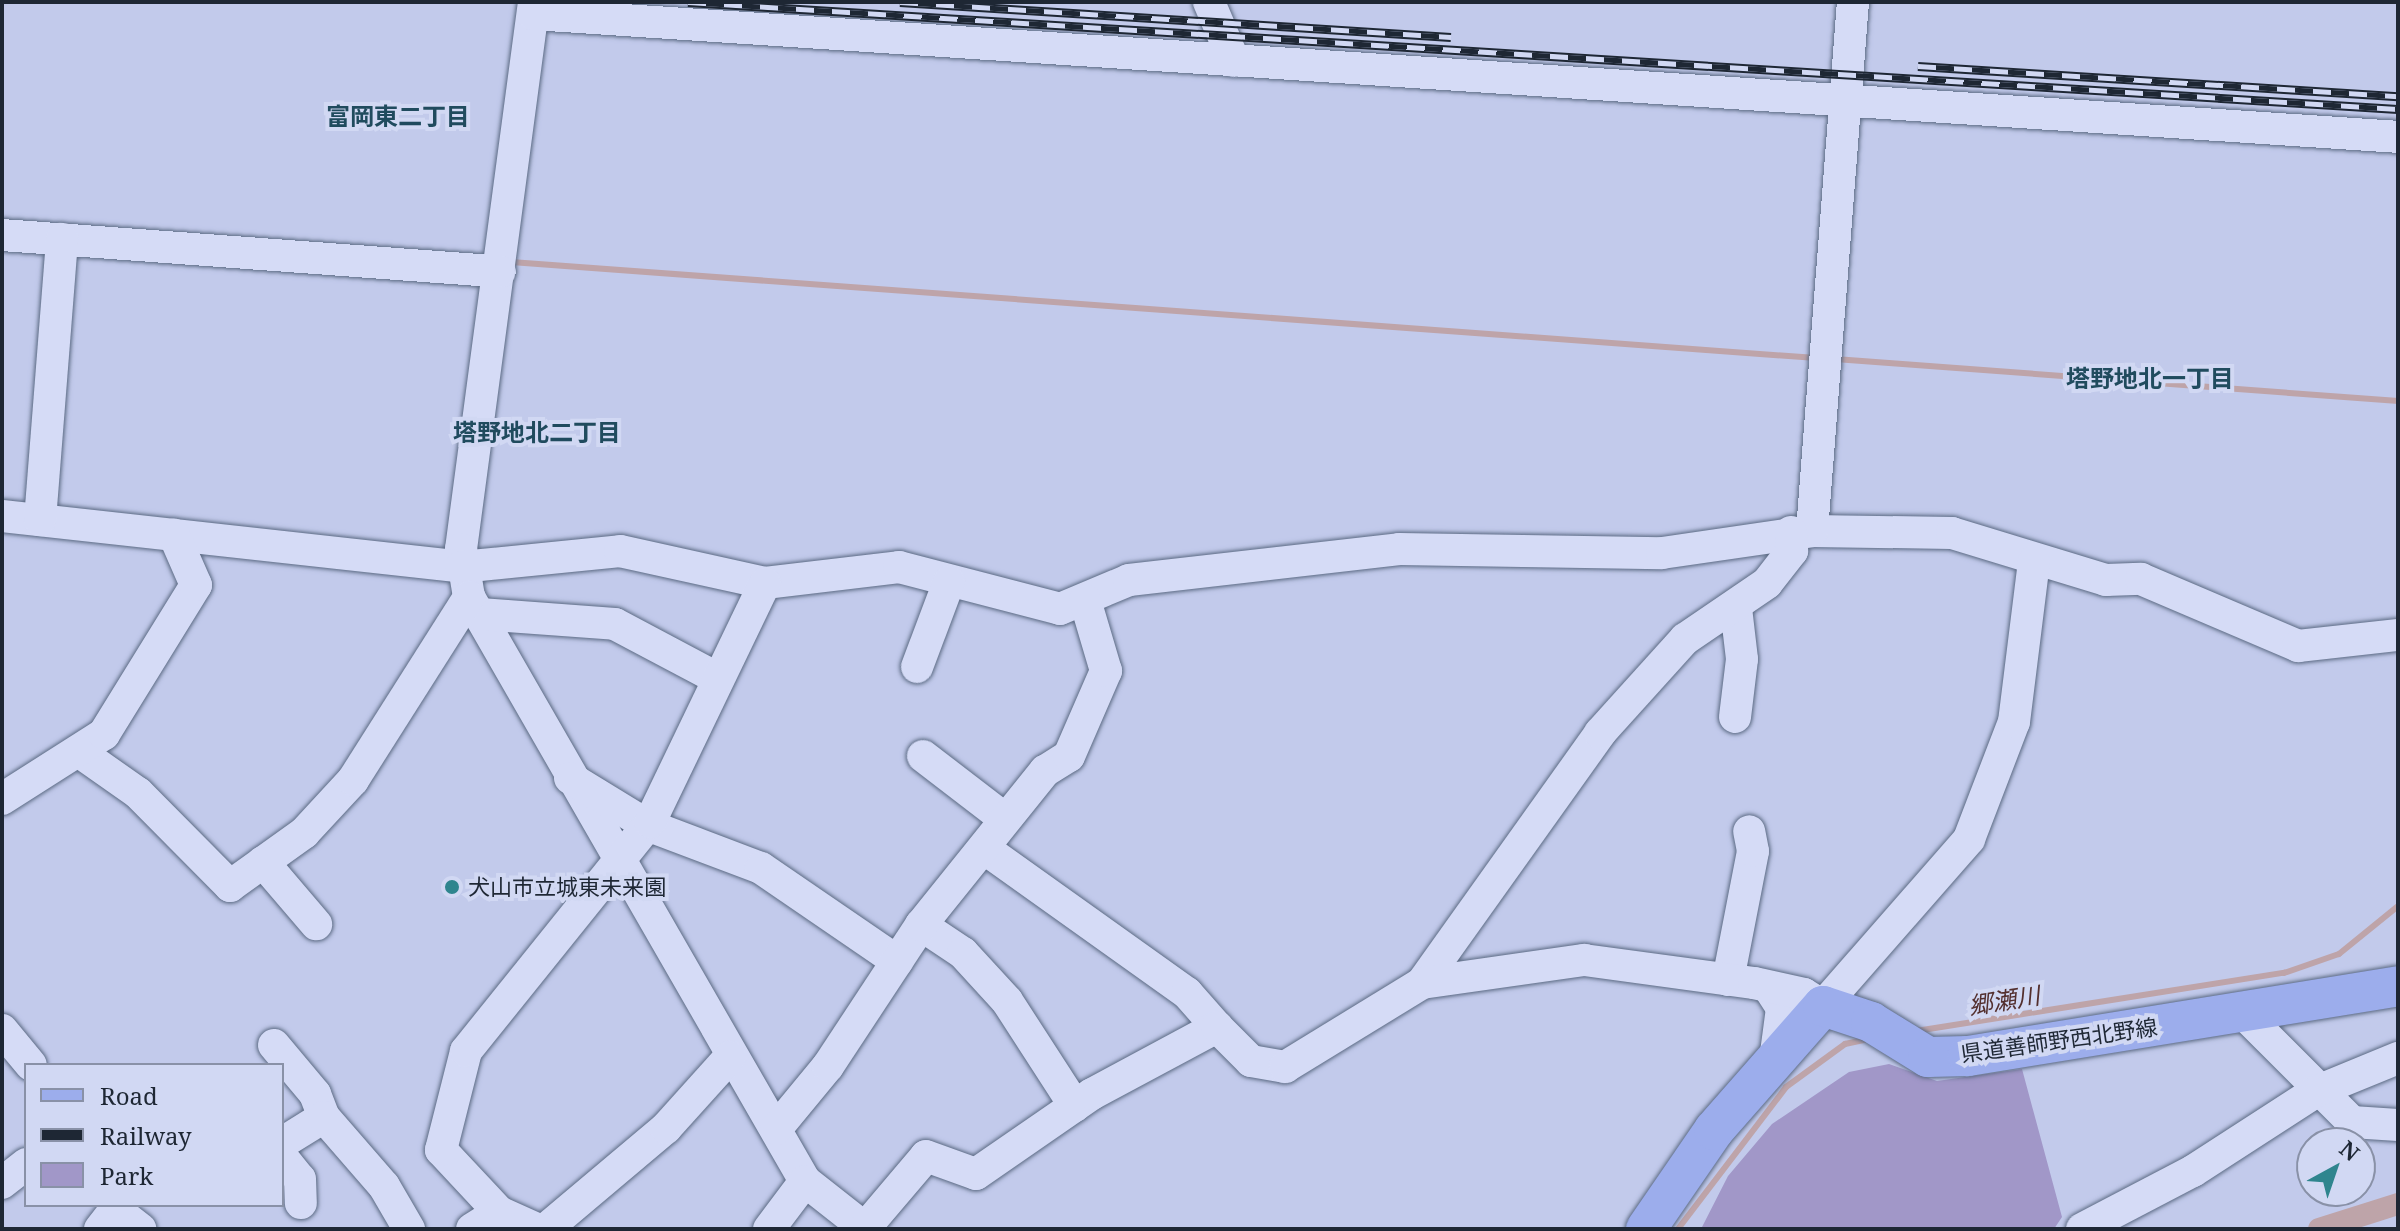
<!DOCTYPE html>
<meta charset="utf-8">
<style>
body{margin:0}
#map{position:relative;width:2400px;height:1231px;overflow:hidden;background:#c2caeb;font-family:"Noto Serif","Noto Sans JP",serif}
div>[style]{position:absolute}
.green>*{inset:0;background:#a197c8}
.stream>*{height:6px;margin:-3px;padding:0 3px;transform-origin:3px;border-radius:3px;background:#bea4a9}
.canal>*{height:22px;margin:-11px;padding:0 11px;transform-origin:11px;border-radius:11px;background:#bea4a9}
.roads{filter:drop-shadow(0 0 2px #5b6a83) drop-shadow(0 0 2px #5b6a83)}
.minor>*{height:32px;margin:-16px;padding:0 16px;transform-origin:16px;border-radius:16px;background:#d5dbf6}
.major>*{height:40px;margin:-20px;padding:0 20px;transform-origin:20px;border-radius:20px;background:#9cadec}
.rail>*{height:9px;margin-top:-4.5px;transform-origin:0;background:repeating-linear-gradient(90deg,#d1d8f3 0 18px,#1e2734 0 36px);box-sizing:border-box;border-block:2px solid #1e2734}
.dots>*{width:22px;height:22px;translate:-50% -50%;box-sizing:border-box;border:4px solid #d1d8f3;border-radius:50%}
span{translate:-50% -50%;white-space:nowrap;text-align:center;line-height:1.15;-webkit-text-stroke:8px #d1d8f3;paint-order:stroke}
.poi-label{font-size:22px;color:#1e2734}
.left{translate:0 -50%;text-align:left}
.street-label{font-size:22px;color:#1e2734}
.neighbourhood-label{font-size:24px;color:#204b5e;font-weight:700}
.water-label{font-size:24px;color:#532f2e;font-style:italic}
.frame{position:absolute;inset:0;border:4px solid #1e2734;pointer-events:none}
.legend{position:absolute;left:24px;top:1063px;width:260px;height:144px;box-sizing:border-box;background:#d1d8f3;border:2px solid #8991a7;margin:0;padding:10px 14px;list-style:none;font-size:24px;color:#1e2734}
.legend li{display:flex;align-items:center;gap:16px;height:40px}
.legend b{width:40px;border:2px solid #8991a7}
.north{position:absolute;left:2296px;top:1127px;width:80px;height:80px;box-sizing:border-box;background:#d1d8f3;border:2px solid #8991a7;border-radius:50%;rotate:40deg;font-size:22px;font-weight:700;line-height:32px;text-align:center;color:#1e2734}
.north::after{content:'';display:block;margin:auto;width:28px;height:36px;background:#2f858e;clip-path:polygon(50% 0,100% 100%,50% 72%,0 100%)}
</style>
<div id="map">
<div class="green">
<div style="clip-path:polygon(1889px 1064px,1937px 1081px,2022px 1069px,2062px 1217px,2054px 1229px,1701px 1229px,1728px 1176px,1772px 1124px,1849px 1072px)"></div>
</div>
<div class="stream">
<div style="left:511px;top:262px;width:1309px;rotate:4.21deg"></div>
<div style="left:1835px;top:359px;width:565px;rotate:4.27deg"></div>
<div style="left:1916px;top:1031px;width:373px;rotate:-9deg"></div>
<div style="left:2284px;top:973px;width:58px;rotate:-19.1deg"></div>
<div style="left:2339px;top:954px;width:76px;rotate:-39.1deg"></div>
<div style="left:1678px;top:1229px;width:178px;rotate:-52.7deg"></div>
<div style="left:1786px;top:1087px;width:73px;rotate:-36.1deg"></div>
<div style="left:1845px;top:1044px;width:25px;rotate:-12deg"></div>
</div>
<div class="canal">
<div style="left:2319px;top:1229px;width:83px;rotate:-17.6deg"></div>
</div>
<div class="roads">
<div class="minor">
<div style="left:534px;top:2px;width:552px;rotate:97.6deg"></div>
<div style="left:461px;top:549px;width:49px;rotate:80.5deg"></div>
<div style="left:469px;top:597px;width:674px;rotate:60.09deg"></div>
<div style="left:805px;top:1181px;width:78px;rotate:38.2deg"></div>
<div style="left:1209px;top:2px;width:64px;rotate:67deg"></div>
<div style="left:533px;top:14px;width:1869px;rotate:3.77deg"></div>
<div style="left:2px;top:235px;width:499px;rotate:4.2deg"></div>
<div style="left:2px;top:516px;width:462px;rotate:6.3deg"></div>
<div style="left:461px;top:567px;width:160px;rotate:-5.7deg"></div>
<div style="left:620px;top:551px;width:148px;rotate:12.4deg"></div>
<div style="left:765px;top:583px;width:135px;rotate:-6.8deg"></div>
<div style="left:899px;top:567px;width:166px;rotate:14.6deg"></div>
<div style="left:1060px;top:609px;width:75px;rotate:-22.8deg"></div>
<div style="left:1129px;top:580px;width:272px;rotate:-6.5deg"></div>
<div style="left:1399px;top:549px;width:263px;rotate:0.9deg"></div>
<div style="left:1662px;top:553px;width:152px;rotate:-8.3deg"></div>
<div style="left:1812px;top:531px;width:140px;rotate:0.8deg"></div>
<div style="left:1952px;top:533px;width:161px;rotate:17deg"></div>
<div style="left:2106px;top:580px;width:35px;rotate:-2deg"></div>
<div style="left:2141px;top:579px;width:171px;rotate:23.1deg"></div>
<div style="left:2298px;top:646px;width:101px;rotate:-6.3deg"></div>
<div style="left:40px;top:520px;width:282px;rotate:-85.5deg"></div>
<div style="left:1812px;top:531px;width:531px;rotate:-85.57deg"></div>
<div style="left:480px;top:614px;width:135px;rotate:4.2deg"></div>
<div style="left:615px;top:624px;width:115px;rotate:27.9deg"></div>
<div style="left:917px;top:667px;width:91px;rotate:-69.4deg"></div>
<div style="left:1735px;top:717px;width:58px;rotate:-83.1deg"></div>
<div style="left:1742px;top:659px;width:51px;rotate:-96.7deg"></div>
<div style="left:81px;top:753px;width:70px;rotate:35.1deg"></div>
<div style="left:138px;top:793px;width:131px;rotate:45.3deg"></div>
<div style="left:230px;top:886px;width:91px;rotate:-35.6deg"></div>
<div style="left:304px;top:833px;width:72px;rotate:-47.2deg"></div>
<div style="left:353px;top:780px;width:217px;rotate:-57.6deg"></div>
<div style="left:923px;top:756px;width:103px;rotate:37.5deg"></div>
<div style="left:570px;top:778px;width:90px;rotate:31.4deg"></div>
<div style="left:647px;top:825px;width:122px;rotate:20.7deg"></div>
<div style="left:761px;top:868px;width:165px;rotate:34.4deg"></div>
<div style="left:2px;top:799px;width:121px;rotate:-32.5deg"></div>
<div style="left:104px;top:734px;width:175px;rotate:-58.3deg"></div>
<div style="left:196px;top:585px;width:55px;rotate:-113.7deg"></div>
<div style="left:985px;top:849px;width:248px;rotate:35.5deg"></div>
<div style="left:1187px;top:993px;width:45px;rotate:48.6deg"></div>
<div style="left:263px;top:862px;width:82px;rotate:49.5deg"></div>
<div style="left:921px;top:925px;width:50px;rotate:33.7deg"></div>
<div style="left:963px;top:953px;width:65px;rotate:47.5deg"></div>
<div style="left:1007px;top:1001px;width:125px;rotate:57.1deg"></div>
<div style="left:1728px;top:980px;width:131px;rotate:-79deg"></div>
<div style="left:1753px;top:851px;width:20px;rotate:-101deg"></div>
<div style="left:1422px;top:983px;width:307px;rotate:-54.5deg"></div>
<div style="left:1600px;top:733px;width:127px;rotate:-47.9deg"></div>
<div style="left:1685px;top:639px;width:99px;rotate:-34.3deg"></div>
<div style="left:1767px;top:583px;width:41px;rotate:-52deg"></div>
<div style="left:1792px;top:551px;width:19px;rotate:-93deg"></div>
<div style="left:1771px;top:991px;width:20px;rotate:57deg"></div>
<div style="left:1782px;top:1008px;width:45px;rotate:97.6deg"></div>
<div style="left:2241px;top:1011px;width:157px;rotate:45deg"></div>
<div style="left:2352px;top:1122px;width:46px;rotate:3.7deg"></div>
<div style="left:2px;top:1030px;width:45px;rotate:50.4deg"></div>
<div style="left:274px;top:1045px;width:64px;rotate:50.1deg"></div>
<div style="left:315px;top:1094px;width:25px;rotate:69deg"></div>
<div style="left:776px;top:1129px;width:82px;rotate:-50.5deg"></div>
<div style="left:828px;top:1066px;width:169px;rotate:-56.6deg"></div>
<div style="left:921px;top:925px;width:198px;rotate:-51.2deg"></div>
<div style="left:1045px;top:771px;width:28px;rotate:-32deg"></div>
<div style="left:1069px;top:756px;width:93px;rotate:-66.5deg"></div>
<div style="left:1106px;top:671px;width:74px;rotate:-106.5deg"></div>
<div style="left:282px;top:1143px;width:49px;rotate:-31.8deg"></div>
<div style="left:324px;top:1117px;width:91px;rotate:49deg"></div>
<div style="left:384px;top:1186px;width:50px;rotate:59.8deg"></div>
<div style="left:282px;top:1157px;width:28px;rotate:51deg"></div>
<div style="left:300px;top:1179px;width:24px;rotate:88deg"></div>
<div style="left:2px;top:1183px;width:31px;rotate:-38deg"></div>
<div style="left:116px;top:1210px;width:31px;rotate:38deg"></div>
<div style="left:865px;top:1228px;width:94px;rotate:-49.7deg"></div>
<div style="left:926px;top:1156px;width:53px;rotate:19.8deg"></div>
<div style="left:976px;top:1174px;width:141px;rotate:-34.6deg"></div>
<div style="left:1092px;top:1094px;width:142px;rotate:-28.2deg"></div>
<div style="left:1217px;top:1027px;width:48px;rotate:45deg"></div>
<div style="left:1251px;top:1061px;width:35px;rotate:10deg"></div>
<div style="left:1285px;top:1067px;width:161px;rotate:-31.5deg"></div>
<div style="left:1422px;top:983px;width:164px;rotate:-8.1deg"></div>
<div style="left:1584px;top:960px;width:172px;rotate:7.7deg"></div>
<div style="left:1754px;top:983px;width:51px;rotate:12.4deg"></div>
<div style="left:1804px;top:994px;width:22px;rotate:32deg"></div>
<div style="left:1823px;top:1006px;width:222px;rotate:-48.8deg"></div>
<div style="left:1969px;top:839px;width:125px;rotate:-69deg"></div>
<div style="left:2014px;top:722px;width:162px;rotate:-82.9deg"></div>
<div style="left:100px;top:1229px;width:31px;rotate:-52deg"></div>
<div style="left:472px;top:1229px;width:32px;rotate:-32deg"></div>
<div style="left:537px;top:1229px;width:42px;rotate:-155.9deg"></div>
<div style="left:499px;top:1212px;width:85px;rotate:-133.1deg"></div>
<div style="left:441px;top:1150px;width:102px;rotate:-75.8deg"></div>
<div style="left:466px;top:1051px;width:294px;rotate:-51.2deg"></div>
<div style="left:650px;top:822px;width:265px;rotate:-64.3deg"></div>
<div style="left:546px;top:1229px;width:157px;rotate:-40.1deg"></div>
<div style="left:666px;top:1128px;width:96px;rotate:-48deg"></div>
<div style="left:769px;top:1229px;width:60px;rotate:-53.1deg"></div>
<div style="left:2082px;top:1229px;width:125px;rotate:-27.6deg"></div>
<div style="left:2193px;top:1171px;width:145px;rotate:-32.9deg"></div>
<div style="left:2315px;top:1092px;width:90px;rotate:-22.3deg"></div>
</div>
<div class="major">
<div style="left:1646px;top:1229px;width:120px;rotate:-55.5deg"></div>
<div style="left:1714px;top:1130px;width:165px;rotate:-48.7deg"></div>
<div style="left:1823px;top:1006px;width:51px;rotate:18.4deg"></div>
<div style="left:1871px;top:1022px;width:67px;rotate:31.6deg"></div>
<div style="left:1928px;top:1057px;width:40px;rotate:-1.4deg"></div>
<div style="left:1968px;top:1056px;width:436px;rotate:-9.2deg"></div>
</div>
</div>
<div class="rail">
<div style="left:688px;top:2px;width:1713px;rotate:3.58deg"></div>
<div style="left:900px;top:2px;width:552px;rotate:3.63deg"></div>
<div style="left:1918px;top:66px;width:481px;rotate:3.6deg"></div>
</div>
<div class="dots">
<div style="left:452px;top:887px;background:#2f858e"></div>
</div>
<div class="poi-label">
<span class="left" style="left:468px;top:887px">犬山市立城東未来園</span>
</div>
<div class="street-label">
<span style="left:2059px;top:1040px;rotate:-8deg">県道善師野西北野線</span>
</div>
<div class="neighbourhood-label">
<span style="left:398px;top:116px">富岡東二丁目</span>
<span style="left:2150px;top:378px">塔野地北一丁目</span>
<span style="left:537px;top:432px">塔野地北二丁目</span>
</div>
<div class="water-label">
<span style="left:2004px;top:1000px;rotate:-9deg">郷瀬川</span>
</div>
<div class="frame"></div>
<ul class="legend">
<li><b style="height:10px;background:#9cadec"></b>Road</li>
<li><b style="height:10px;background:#1e2734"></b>Railway</li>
<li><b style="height:22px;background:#a197c8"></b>Park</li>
</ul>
<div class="north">N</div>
</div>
